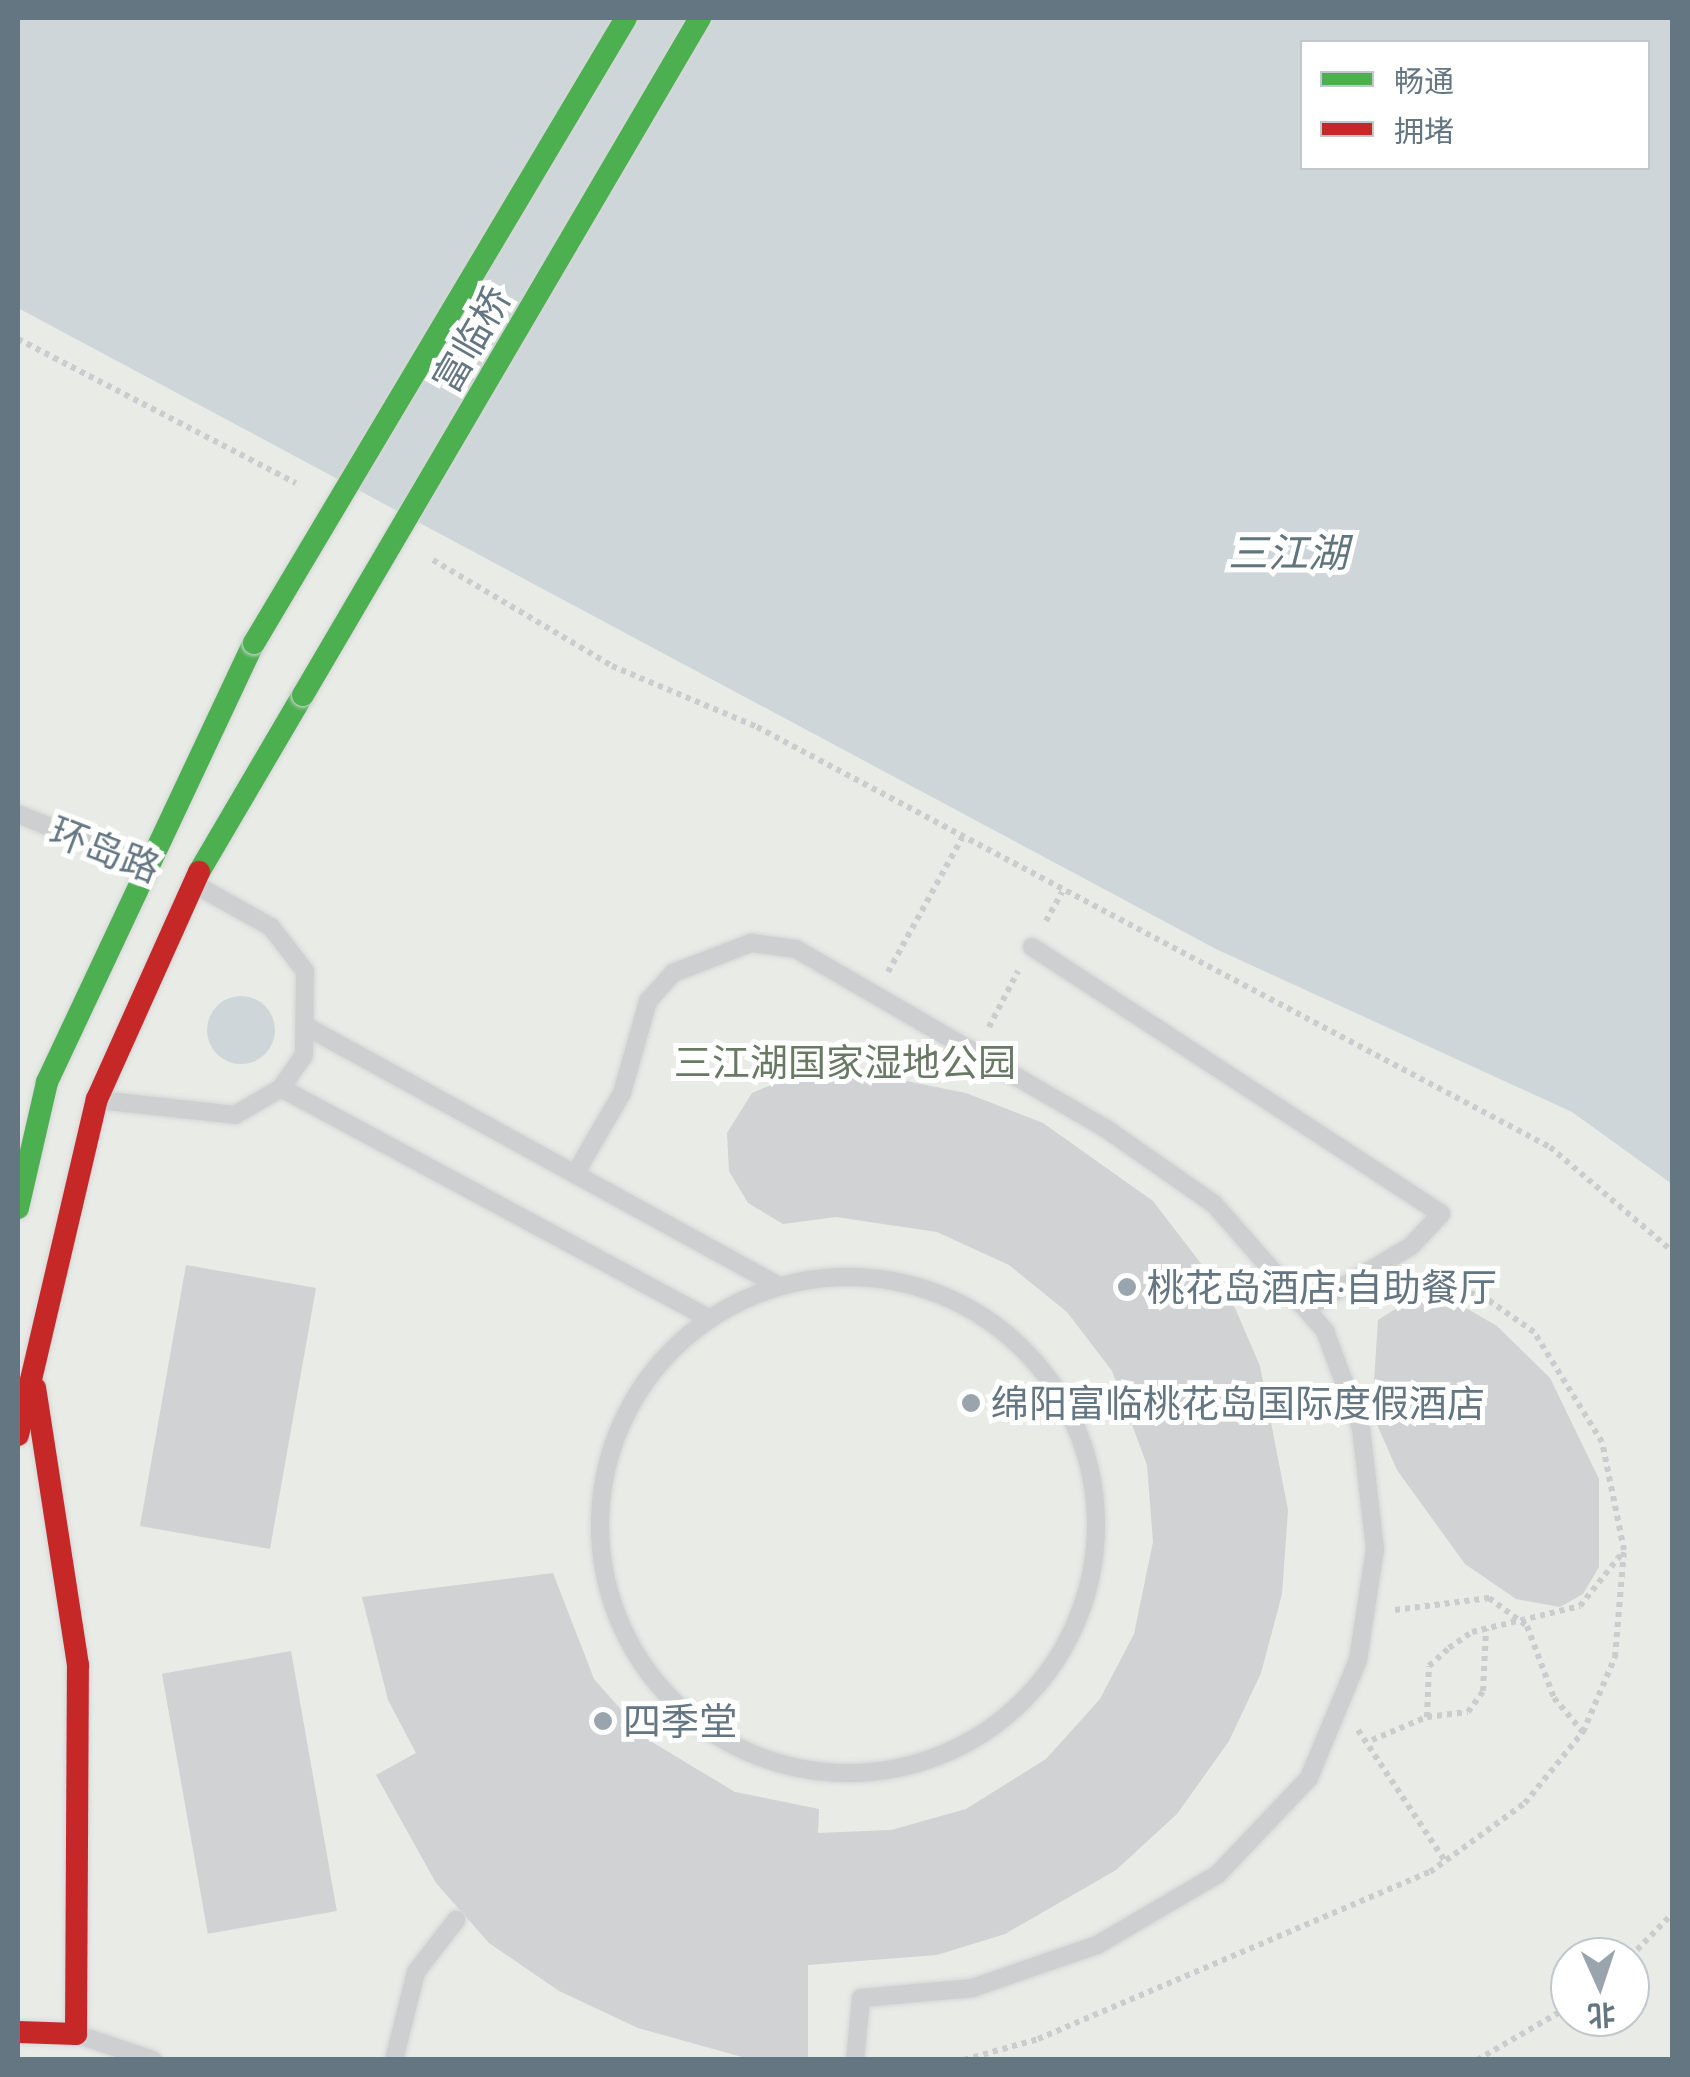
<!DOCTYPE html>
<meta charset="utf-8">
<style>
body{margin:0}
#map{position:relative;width:1690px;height:2077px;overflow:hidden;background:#f9f9f9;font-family:"PT Sans Narrow","Noto Sans SC",sans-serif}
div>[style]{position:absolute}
.green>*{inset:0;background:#e8ebe6}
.water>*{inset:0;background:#ced6d9}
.round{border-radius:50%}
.building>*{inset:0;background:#d0d2d3;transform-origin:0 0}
.path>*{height:6px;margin-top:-3px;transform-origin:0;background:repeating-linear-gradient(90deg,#cbcccd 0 5px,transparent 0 10px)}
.roads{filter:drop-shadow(0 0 2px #d5d6d7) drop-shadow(0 0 2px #d5d6d7)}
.lane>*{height:18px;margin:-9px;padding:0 9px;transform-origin:9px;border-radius:9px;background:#cecfd0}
.lane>.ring{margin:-9px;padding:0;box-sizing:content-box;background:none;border:18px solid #cecfd0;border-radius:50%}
.fast>*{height:22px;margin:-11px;padding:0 11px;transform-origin:11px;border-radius:11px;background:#4caf50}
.jam>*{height:22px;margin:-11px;padding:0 11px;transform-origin:11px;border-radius:11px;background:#c62828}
.bridges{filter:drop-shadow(0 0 2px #d5d6d7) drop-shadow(0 0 2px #d5d6d7)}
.fast-bridge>*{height:22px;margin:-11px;padding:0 11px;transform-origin:11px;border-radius:11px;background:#4caf50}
.dots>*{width:28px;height:28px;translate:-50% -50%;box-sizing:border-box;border:5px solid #fff;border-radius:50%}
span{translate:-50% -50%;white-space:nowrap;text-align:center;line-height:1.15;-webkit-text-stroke:10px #fff;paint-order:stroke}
.street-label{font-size:38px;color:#657683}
.park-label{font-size:38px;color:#687a64}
.poi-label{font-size:38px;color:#657683}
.left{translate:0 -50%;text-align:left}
.water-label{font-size:40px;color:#60757c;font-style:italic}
.frame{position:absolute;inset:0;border:20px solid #657683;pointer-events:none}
.legend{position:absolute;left:1300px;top:40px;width:350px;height:130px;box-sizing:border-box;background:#fff;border:2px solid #c1c8cd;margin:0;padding:12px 18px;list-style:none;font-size:30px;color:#657683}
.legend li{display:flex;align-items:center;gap:20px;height:50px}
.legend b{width:50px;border:2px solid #c1c8cd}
.north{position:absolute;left:1550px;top:1937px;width:100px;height:100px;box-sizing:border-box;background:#fff;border:2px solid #c1c8cd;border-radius:50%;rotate:177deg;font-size:28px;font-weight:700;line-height:40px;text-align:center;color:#657683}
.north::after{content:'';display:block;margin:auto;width:35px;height:45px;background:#99a4ac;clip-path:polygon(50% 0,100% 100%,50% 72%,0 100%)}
</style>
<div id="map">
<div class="green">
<div style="clip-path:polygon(evenodd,18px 18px,1672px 18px,1672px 2059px,18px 2059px,18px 18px,1302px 42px,1648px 42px,1648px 168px,1302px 168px,1302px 42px,18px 18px,1570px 1957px,1630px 1957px,1630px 2017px,1570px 2017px,1570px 1957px)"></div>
</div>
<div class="water">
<div style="clip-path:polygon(evenodd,18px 18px,1672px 18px,1672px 1184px,1572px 1112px,1216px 949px,18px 308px,18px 18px,1302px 42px,1648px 42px,1648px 168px,1302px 168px,1302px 42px)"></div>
<div class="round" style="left:207px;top:996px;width:68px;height:68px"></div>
</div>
<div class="building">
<div style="clip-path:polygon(795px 1075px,881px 1076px,966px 1093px,1043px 1123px,1153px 1201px,1235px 1308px,1260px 1366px,1288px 1510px,1282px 1594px,1261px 1673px,1229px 1741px,1177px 1814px,1116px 1870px,1005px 1934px,937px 1955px,808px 1965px,808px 2060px,753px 2060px,638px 2028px,559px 1991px,489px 1943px,436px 1883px,376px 1775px,416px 1753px,388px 1700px,362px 1597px,553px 1573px,594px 1679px,647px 1739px,735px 1792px,819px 1809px,818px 1833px,891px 1830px,966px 1809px,1046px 1759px,1100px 1699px,1134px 1634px,1153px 1542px,1147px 1465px,1112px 1371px,1067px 1312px,1009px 1265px,937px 1232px,836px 1217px,783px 1224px,748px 1203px,729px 1171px,727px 1133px,752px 1093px)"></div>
<div style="left:186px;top:1265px;width:132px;height:265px;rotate:10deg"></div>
<div style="clip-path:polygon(1447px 1297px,1497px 1326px,1550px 1378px,1599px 1479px,1599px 1567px,1583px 1594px,1560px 1607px,1516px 1599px,1465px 1564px,1397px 1470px,1372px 1413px,1378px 1320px,1408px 1301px)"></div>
<div style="left:291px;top:1651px;width:264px;height:131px;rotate:80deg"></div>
</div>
<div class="path">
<div style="left:18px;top:339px;width:313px;rotate:27.4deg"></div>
<div style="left:433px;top:560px;width:208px;rotate:30.6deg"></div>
<div style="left:612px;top:666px;width:157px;rotate:22.8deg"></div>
<div style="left:757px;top:727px;width:897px;rotate:27.91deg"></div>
<div style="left:1550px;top:1147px;width:160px;rotate:40.4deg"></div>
<div style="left:1046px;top:921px;width:33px;rotate:-61deg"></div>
<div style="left:888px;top:972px;width:153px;rotate:-61.1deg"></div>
<div style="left:989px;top:1027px;width:63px;rotate:-62.6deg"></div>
<div style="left:1395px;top:1610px;width:95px;rotate:-7.3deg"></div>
<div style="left:1489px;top:1598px;width:47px;rotate:36.4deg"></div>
<div style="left:1527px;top:1626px;width:77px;rotate:69.4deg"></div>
<div style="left:1554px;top:1698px;width:45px;rotate:49.5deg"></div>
<div style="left:1427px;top:1717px;width:41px;rotate:-7deg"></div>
<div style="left:1468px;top:1712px;width:26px;rotate:-54deg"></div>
<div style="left:1483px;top:1691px;width:62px;rotate:-87.2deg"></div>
<div style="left:1358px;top:1730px;width:157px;rotate:56.4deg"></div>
<div style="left:1372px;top:1740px;width:60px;rotate:-22.7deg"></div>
<div style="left:1427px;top:1717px;width:51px;rotate:-87.8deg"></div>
<div style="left:1429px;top:1666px;width:27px;rotate:-42deg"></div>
<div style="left:1449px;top:1648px;width:28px;rotate:-35deg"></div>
<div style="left:1472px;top:1632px;width:111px;rotate:-13.5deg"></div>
<div style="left:1580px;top:1606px;width:69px;rotate:-51.5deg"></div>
<div style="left:1630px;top:1957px;width:60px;rotate:-45.7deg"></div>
<div style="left:964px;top:2060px;width:77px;rotate:-15.8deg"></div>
<div style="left:1038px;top:2039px;width:426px;rotate:-23.1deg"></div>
<div style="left:1430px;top:1872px;width:117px;rotate:-36deg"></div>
<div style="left:1525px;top:1803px;width:92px;rotate:-50.8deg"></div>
<div style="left:1583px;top:1732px;width:82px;rotate:-66.9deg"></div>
<div style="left:1615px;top:1657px;width:107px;rotate:-85.2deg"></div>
<div style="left:1624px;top:1550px;width:110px;rotate:-101.5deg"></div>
<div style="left:1602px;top:1442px;width:129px;rotate:-121.7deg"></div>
<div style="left:1534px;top:1332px;width:61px;rotate:-145deg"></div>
<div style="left:1484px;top:1297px;width:55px;rotate:-163.2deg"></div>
<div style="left:1431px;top:1281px;width:27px;rotate:167deg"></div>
<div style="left:1477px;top:2060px;width:108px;rotate:-30.1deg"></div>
</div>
<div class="roads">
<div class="lane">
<div style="left:18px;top:814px;width:139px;rotate:22deg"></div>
<div style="left:1032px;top:947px;width:488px;rotate:33.1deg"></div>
<div style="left:1441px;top:1214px;width:44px;rotate:133.2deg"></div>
<div style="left:1411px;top:1246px;width:121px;rotate:149.2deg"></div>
<div style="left:309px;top:1028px;width:536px;rotate:28.76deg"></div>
<div style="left:281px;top:1088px;width:486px;rotate:28.3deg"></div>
<div style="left:98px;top:1100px;width:138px;rotate:6.2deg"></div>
<div style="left:235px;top:1115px;width:53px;rotate:-30.4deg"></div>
<div style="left:281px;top:1088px;width:40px;rotate:-55.1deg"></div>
<div style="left:304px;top:1055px;width:84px;rotate:-89.3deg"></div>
<div style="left:305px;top:971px;width:56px;rotate:-127.7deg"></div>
<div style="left:271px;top:927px;width:88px;rotate:-150.8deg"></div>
<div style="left:575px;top:1174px;width:94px;rotate:-59.9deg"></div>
<div style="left:622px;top:1093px;width:96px;rotate:-74.2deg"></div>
<div style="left:648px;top:1001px;width:38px;rotate:-48deg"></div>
<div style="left:673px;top:973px;width:84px;rotate:-21deg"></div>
<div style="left:751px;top:943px;width:45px;rotate:7.6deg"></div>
<div style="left:796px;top:949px;width:357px;rotate:30.1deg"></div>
<div style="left:1105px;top:1128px;width:133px;rotate:34.9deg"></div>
<div style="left:1214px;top:1204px;width:169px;rotate:48.8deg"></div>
<div style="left:1325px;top:1331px;width:103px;rotate:69.6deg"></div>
<div style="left:1361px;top:1428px;width:122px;rotate:83.4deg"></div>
<div style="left:1375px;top:1549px;width:112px;rotate:98.7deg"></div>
<div style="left:1358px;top:1660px;width:128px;rotate:112.6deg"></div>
<div style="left:1309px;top:1778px;width:132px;rotate:133.5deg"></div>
<div style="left:1218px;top:1874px;width:140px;rotate:149.6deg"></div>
<div style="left:1097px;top:1945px;width:131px;rotate:160.9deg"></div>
<div style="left:973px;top:1988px;width:112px;rotate:174.9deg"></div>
<div style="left:861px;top:1998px;width:62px;rotate:95.5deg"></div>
<div class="ring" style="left:600px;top:1277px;width:478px;height:478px"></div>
<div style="left:76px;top:2034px;width:81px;rotate:18.7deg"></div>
<div style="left:394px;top:2060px;width:91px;rotate:-76deg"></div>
<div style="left:416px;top:1972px;width:66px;rotate:-52.4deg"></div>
</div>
<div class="fast">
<div style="left:199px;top:872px;width:205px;rotate:-59.6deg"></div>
<div style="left:18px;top:1208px;width:129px;rotate:-77deg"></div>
<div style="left:47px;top:1082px;width:485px;rotate:-64.8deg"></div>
</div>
<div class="jam">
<div style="left:18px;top:1435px;width:345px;rotate:-76.8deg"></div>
<div style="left:97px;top:1099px;width:249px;rotate:-65.8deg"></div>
<div style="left:18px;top:2032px;width:58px;rotate:2deg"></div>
<div style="left:76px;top:2034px;width:369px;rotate:-89.7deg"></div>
<div style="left:78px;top:1665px;width:280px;rotate:-98.8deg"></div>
</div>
</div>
<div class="bridges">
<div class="fast-bridge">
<div style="left:254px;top:643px;width:727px;rotate:-59.24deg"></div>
<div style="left:303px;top:695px;width:785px;rotate:-59.61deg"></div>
</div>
</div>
<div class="dots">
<div style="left:1127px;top:1287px;background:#99a4ac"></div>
<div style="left:971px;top:1403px;background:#99a4ac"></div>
<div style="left:603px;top:1721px;background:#99a4ac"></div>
</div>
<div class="street-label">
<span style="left:471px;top:339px;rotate:-60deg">富临桥</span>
<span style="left:105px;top:849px;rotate:21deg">环岛路</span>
</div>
<div class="park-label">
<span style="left:845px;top:1062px">三江湖国家湿地公园</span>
</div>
<div class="poi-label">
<span class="left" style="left:1147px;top:1287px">桃花岛酒店·自助餐厅</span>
<span class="left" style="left:991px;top:1403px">绵阳富临桃花岛国际度假酒店</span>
<span class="left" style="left:623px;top:1721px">四季堂</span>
</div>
<div class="water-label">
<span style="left:1288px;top:552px">三江湖</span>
</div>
<div class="frame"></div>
<ul class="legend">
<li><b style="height:12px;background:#4caf50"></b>畅通</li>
<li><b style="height:12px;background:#c62828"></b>拥堵</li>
</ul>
<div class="north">北</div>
</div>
